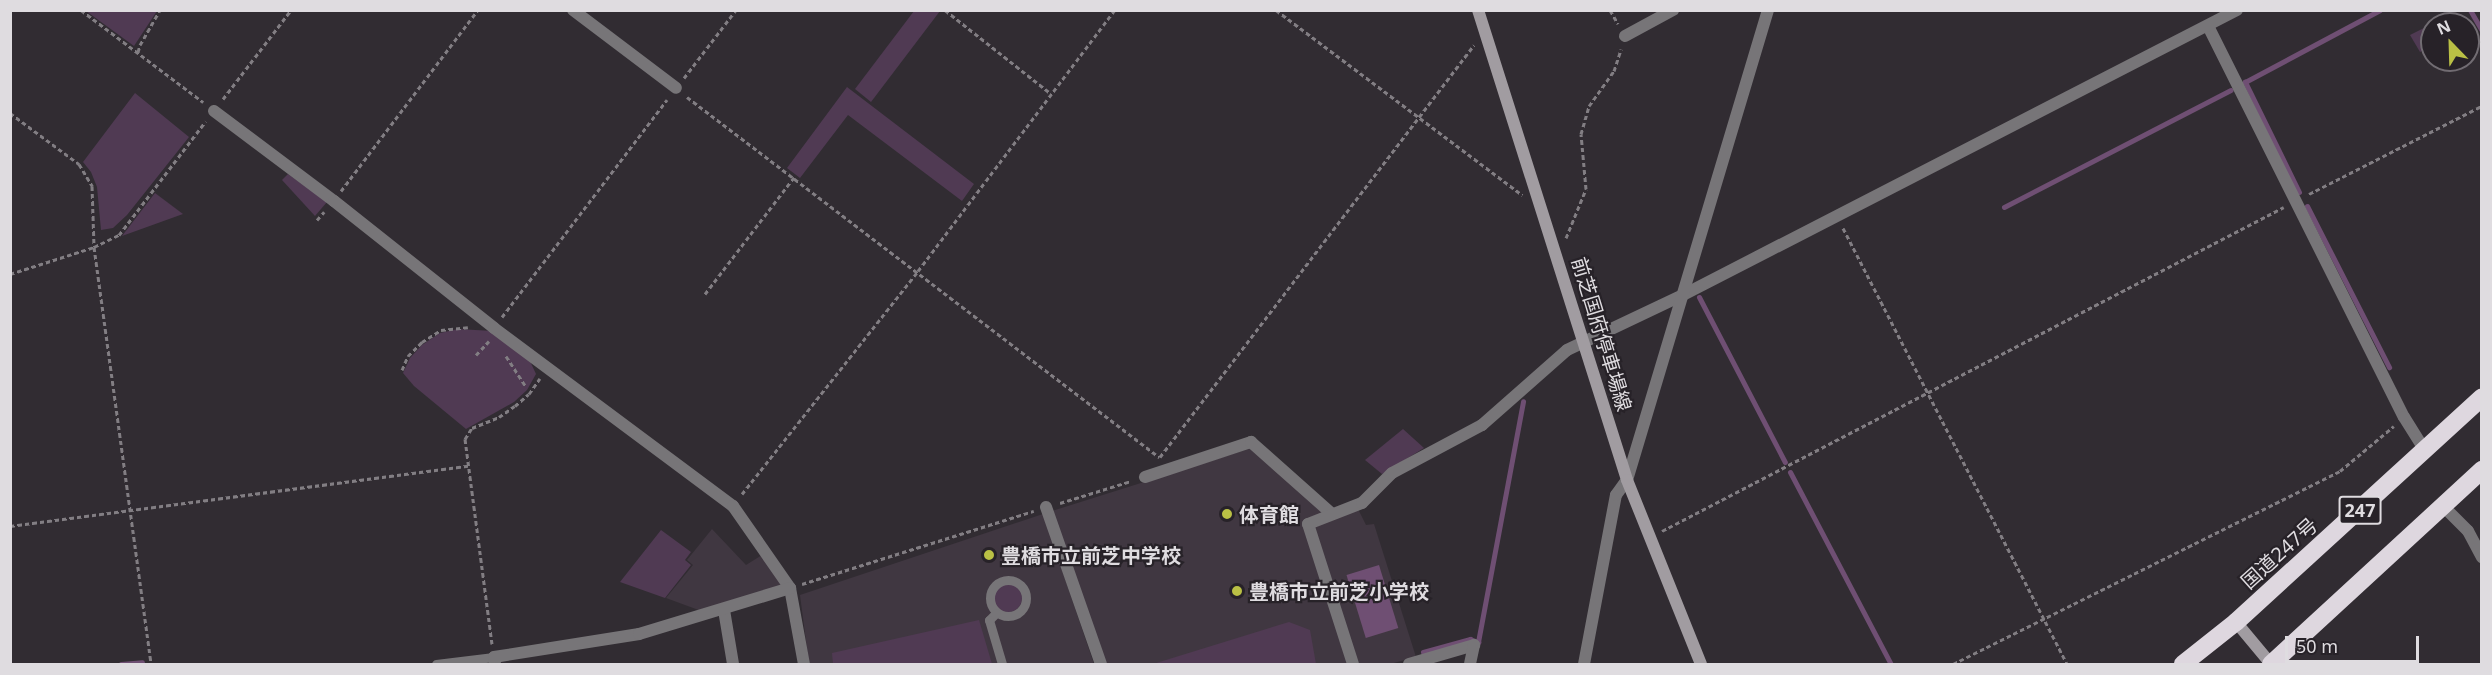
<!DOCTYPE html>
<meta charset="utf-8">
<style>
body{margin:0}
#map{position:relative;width:2492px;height:675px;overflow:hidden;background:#312c32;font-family:"Noto Sans","Noto Sans JP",sans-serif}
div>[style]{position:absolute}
.built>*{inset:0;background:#403741}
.green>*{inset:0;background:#503a53}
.round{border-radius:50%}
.water>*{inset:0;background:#6f4f73;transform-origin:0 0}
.stream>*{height:5px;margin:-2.5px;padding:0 2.5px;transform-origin:2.5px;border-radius:2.5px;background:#6f4f73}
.path>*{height:3px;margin-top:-1.5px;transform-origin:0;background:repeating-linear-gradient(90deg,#827e83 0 4.5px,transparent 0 7.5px)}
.lane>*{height:9px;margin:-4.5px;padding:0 4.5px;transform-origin:4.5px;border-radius:4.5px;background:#777578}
.lane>.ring{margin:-4.5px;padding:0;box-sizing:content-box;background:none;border:9px solid #777578;border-radius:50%}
.street>*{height:12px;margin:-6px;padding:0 6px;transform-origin:6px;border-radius:6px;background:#777578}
.secondary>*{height:12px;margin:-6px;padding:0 6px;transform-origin:6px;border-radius:6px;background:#a19ca1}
.highway>*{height:18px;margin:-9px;padding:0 9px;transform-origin:9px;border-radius:9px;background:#ded7df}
.dots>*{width:16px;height:16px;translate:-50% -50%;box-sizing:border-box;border:3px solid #272228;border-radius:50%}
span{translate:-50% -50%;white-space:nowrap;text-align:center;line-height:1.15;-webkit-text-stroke:4.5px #272228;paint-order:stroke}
.shield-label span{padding:2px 4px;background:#272228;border:2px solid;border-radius:4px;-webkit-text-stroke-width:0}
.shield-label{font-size:18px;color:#dfdce0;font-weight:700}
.street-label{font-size:20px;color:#dfdce0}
.poi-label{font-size:20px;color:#dfdce0;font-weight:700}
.left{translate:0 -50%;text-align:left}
.frame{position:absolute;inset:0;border:12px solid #dfdce0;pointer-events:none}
.north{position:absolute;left:2420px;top:12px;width:60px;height:60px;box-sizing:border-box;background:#272228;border:2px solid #716c72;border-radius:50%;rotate:337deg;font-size:16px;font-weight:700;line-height:24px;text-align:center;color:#dfdce0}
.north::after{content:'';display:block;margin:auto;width:21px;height:27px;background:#bac045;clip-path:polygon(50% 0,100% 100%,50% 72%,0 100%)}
.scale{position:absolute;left:2285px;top:636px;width:134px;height:27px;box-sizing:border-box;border:3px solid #dfdce0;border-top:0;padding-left:8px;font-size:18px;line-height:21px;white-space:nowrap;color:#dfdce0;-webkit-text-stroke:4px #272228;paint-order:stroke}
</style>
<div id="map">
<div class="built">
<div style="clip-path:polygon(1252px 448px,1331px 518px,1358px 509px,1366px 525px,1374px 524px,1416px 657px,1390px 664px,1105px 664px,1052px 511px)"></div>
<div style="clip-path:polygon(1043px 514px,1094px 664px,809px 664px,800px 595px)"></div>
<div style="clip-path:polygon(712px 529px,746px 565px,762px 555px,784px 586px,704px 612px,666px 598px,693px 565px,687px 560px)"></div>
</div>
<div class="green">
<div style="clip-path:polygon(86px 11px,157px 11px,134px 46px)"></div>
<div style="clip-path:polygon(914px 11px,940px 11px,871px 102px,855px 89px)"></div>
<div style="clip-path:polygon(2426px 27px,2432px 38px,2432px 46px,2420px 52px,2410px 35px)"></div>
<div style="clip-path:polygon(847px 87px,974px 184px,962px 201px,848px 115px,800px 178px,787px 168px)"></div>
<div style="clip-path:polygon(135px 93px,189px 137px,127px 215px,113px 228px,101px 230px,97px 187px,91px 172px,83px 162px)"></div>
<div style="clip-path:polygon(288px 174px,327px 202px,315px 216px,282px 180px)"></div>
<div style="clip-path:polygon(155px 193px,183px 214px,122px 236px)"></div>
<div style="clip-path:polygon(458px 329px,493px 331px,529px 359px,536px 374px,527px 390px,514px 402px,466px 429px,414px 386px,403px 373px,410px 358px,422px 345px,440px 333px)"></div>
<div style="clip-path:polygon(1403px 429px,1424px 448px,1382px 474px,1365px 460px)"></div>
<div style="clip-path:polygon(661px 530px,691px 552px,685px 560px,691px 565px,665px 598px,620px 582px)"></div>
<div class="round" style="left:994px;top:584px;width:28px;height:28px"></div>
<div style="clip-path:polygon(979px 620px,992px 664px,833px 664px,832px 653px)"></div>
<div style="clip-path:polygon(1289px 622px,1310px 630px,1316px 664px,1153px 664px)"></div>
</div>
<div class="water">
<div style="left:1379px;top:565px;width:66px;height:34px;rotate:73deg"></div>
</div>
<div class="stream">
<div style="left:2470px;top:10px;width:24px;rotate:60deg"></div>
<div style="left:2299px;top:192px;width:123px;rotate:-116.1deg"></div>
<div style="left:2245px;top:82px;width:153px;rotate:-28.1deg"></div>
<div style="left:2307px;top:206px;width:181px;rotate:63deg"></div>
<div style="left:2004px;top:207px;width:255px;rotate:-27.3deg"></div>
<div style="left:1699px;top:297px;width:186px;rotate:62.5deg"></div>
<div style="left:1790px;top:472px;width:217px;rotate:62.3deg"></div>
<div style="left:1423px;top:652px;width:49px;rotate:-15.5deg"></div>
<div style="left:1470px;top:639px;width:9px;rotate:21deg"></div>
<div style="left:1478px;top:642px;width:245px;rotate:-79.4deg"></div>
<div style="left:121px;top:664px;width:21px;rotate:-5deg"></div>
</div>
<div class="path">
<div style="left:81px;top:10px;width:153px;rotate:37deg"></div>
<div style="left:945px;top:10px;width:134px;rotate:38.3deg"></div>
<div style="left:1276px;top:10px;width:308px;rotate:36.9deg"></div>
<div style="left:1610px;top:10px;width:16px;rotate:60deg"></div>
<div style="left:138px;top:52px;width:7px;rotate:-74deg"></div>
<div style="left:140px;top:45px;width:40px;rotate:-60.3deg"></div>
<div style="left:684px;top:78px;width:86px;rotate:-52.6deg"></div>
<div style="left:687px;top:97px;width:594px;rotate:37.33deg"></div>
<div style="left:223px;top:99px;width:112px;rotate:-52.6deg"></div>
<div style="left:10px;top:113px;width:86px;rotate:36.5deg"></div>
<div style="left:79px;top:164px;width:26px;rotate:59deg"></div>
<div style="left:92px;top:186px;width:61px;rotate:88.1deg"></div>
<div style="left:94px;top:247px;width:421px;rotate:82.2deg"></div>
<div style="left:341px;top:191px;width:227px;rotate:-52.9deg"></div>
<div style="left:2309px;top:194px;width:194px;rotate:-27deg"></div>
<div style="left:317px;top:220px;width:11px;rotate:-49deg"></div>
<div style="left:1843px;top:228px;width:490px;rotate:62.8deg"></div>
<div style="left:1566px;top:238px;width:53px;rotate:-67.8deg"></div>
<div style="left:1586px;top:189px;width:55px;rotate:-95.2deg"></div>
<div style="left:1581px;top:134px;width:29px;rotate:-74deg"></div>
<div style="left:1589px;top:106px;width:43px;rotate:-54.5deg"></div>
<div style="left:1614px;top:71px;width:23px;rotate:-72deg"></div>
<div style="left:10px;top:274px;width:88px;rotate:-17.8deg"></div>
<div style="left:94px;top:247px;width:28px;rotate:-26deg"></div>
<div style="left:119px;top:235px;width:143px;rotate:-52.7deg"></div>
<div style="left:705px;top:294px;width:147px;rotate:-52.7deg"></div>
<div style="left:502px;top:317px;width:273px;rotate:-52.8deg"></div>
<div style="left:476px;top:355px;width:19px;rotate:-47deg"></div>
<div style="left:506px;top:356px;width:37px;rotate:57deg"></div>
<div style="left:402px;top:370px;width:15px;rotate:-67deg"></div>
<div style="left:408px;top:356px;width:20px;rotate:-45deg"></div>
<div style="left:422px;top:342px;width:22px;rotate:-32deg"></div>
<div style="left:441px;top:330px;width:27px;rotate:-6deg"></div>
<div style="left:1160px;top:457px;width:518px;rotate:-52.69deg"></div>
<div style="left:742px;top:494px;width:284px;rotate:-51.7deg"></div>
<div style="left:918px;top:271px;width:327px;rotate:-53deg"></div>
<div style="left:1060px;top:503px;width:74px;rotate:-17.2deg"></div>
<div style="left:10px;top:526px;width:462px;rotate:-7.5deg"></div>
<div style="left:1662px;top:531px;width:701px;rotate:-27.52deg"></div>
<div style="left:802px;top:584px;width:243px;rotate:-17.5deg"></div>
<div style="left:492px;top:644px;width:207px;rotate:-97.5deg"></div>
<div style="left:465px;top:439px;width:13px;rotate:-58deg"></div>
<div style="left:472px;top:428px;width:29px;rotate:-22deg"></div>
<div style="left:499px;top:417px;width:19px;rotate:-35deg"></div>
<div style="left:515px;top:406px;width:18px;rotate:-41deg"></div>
<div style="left:529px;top:394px;width:19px;rotate:-55deg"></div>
<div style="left:1953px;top:664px;width:432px;rotate:-26.5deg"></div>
<div style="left:2340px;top:471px;width:70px;rotate:-39.8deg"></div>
</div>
<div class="lane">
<div class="ring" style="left:990px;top:580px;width:27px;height:27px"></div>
<div style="left:996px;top:613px;width:10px;rotate:135deg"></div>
<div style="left:989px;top:620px;width:46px;rotate:73.5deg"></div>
<div style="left:436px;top:664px;width:58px;rotate:-6.9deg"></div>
</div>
<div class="street">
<div style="left:573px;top:10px;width:129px;rotate:37.1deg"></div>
<div style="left:2208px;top:26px;width:437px;rotate:63.4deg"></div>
<div style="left:2404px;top:417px;width:40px;rotate:58deg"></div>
<div style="left:1625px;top:36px;width:55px;rotate:-28.4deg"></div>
<div style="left:214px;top:111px;width:150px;rotate:36.9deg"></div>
<div style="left:334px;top:201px;width:204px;rotate:38.4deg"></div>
<div style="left:494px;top:328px;width:298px;rotate:36.7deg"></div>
<div style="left:733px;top:506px;width:100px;rotate:55.2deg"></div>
<div style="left:790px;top:588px;width:77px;rotate:79.6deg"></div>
<div style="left:1145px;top:477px;width:112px;rotate:-18.3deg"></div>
<div style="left:1251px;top:442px;width:108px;rotate:41.6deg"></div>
<div style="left:2443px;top:506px;width:35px;rotate:45deg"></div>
<div style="left:2468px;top:531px;width:30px;rotate:62deg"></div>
<div style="left:1046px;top:507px;width:166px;rotate:70.7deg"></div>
<div style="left:724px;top:610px;width:55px;rotate:80.5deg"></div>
<div style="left:495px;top:664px;width:7px;rotate:-98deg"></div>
<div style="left:494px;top:657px;width:147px;rotate:-9deg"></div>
<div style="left:639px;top:634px;width:158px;rotate:-16.9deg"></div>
<div style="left:1353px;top:664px;width:147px;rotate:-107.8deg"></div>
<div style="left:1308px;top:524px;width:58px;rotate:-21.3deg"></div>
<div style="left:1362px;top:503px;width:42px;rotate:-45deg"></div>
<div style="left:1392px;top:473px;width:102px;rotate:-28.1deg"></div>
<div style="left:1482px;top:425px;width:113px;rotate:-41.4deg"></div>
<div style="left:1567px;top:350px;width:128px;rotate:-25.4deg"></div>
<div style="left:1683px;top:295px;width:623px;rotate:-27.22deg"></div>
<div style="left:1409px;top:664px;width:68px;rotate:-16.3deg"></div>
<div style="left:1474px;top:645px;width:19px;rotate:102deg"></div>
<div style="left:1584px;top:664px;width:172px;rotate:-79.3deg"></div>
<div style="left:1616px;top:495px;width:19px;rotate:-54deg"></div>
<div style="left:1627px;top:480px;width:491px;rotate:-73.3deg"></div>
</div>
<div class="secondary">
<div style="left:1478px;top:10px;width:493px;rotate:72.4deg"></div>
<div style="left:1627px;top:480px;width:198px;rotate:68.1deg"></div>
<div style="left:2236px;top:622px;width:55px;rotate:50.2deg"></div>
</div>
<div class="highway">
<div style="left:2183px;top:664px;width:68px;rotate:-38.4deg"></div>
<div style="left:2236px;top:622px;width:333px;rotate:-42.4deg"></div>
<div style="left:2271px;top:664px;width:287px;rotate:-42.6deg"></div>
</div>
<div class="dots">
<div style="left:1227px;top:514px;background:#bac045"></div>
<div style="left:989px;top:555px;background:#bac045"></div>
<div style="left:1237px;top:591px;background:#bac045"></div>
</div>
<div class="shield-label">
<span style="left:2360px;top:510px">247</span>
</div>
<div class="street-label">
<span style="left:1602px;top:334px;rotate:73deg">前芝国府停車場線</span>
<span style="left:2279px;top:553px;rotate:-42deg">国道247号</span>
</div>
<div class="poi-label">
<span class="left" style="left:1239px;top:514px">体育館</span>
<span class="left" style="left:1001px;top:555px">豊橋市立前芝中学校</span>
<span class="left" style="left:1249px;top:591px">豊橋市立前芝小学校</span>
</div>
<div class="frame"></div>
<div class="north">N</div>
<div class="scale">50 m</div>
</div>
